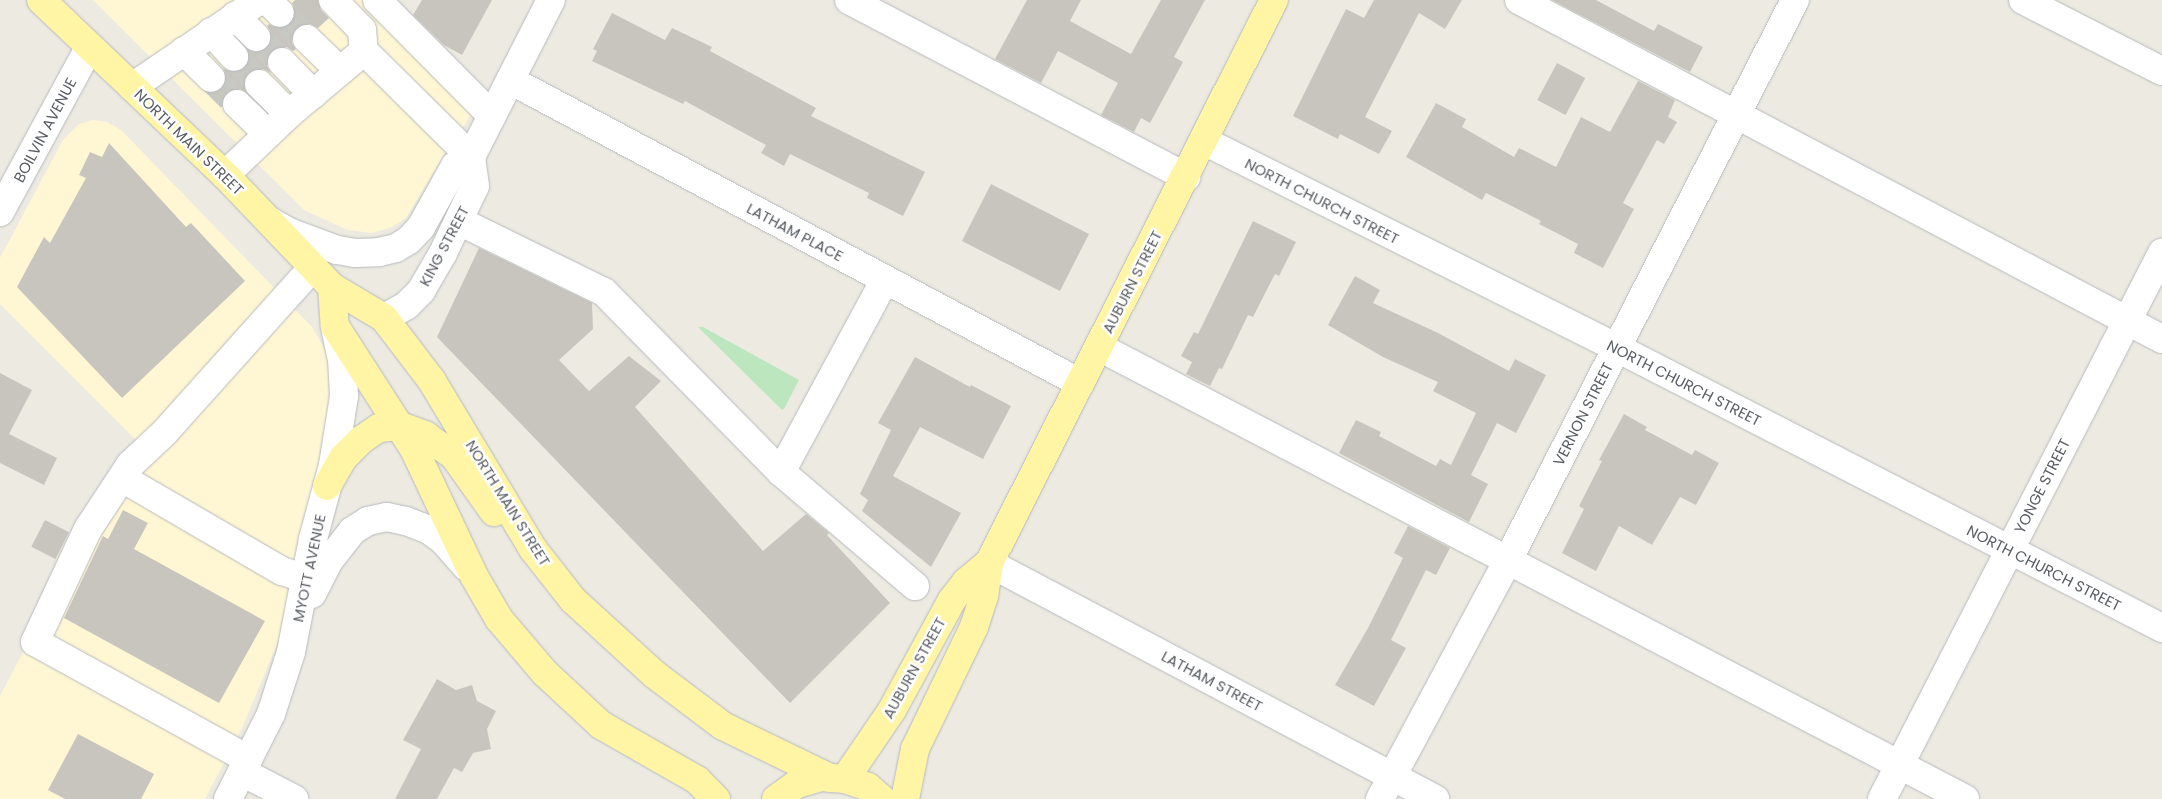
<!DOCTYPE html>
<style>
body{margin:0}
#map{position:relative;width:2162px;height:799px;overflow:hidden;background:#edebe1;font-family:Poppins,sans-serif}
div>[style]{position:absolute}
.commercial>*{inset:0;background:#fff7d4}
.green>*{inset:0;background:#bce6be}
.building>*{inset:0;background:#c8c5be;transform-origin:0 0}
.minor-tunnel>*{height:28px;margin-top:-14px;transform-origin:0;background:repeating-linear-gradient(90deg,#c8c8c2 0 28px,transparent 0 42px)}
.roads{filter:drop-shadow(0 0 1px #b6b9be) drop-shadow(0 0 1px #b6b9be)}
.minor>*{height:28px;margin:-14px;padding:0 14px;transform-origin:14px;border-radius:14px;background:#fff}
.major>*{height:28px;margin:-14px;padding:0 14px;transform-origin:14px;border-radius:14px;background:#fff5a4}
span{translate:-50% -50%;white-space:nowrap;text-align:center;line-height:1.15;-webkit-text-stroke:5px #fff;paint-order:stroke}
.street-label{font-size:15px;color:#595d63}
</style>
<div id="map">
<div class="commercial">
<div style="clip-path:polygon(93px 0,370px 0,474px 111px,446px 151px,406px 218px,392px 227px,372px 233px,348px 230px,304px 210px)"></div>
<div style="clip-path:polygon(93px 120px,107px 122px,121px 130px,312px 327px,327px 353px,334px 381px,334px 412px,284px 627px,242px 728px,205px 799px,0 799px,0 696px,136px 440px,0 304px,0 258px,63px 140px,79px 124px)"></div>
</div>
<div class="green">
<div style="clip-path:polygon(698px 327px,703px 327px,799px 380px,784px 409px,782px 410px)"></div>
</div>
<div class="building">
<div style="clip-path:polygon(295px 0,318px 0,321px 10px,329px 18px,318px 28px,310px 24px,302px 24px,296px 28px,292px 36px,292px 43px,296px 49px,293px 51px,287px 47px,279px 47px,272px 50px,267px 58px,267px 66px,271px 73px,263px 69px,255px 69px,248px 73px,244px 80px,246px 92px,240px 89px,232px 89px,225px 94px,222px 102px,213px 93px,222px 89px,226px 82px,226px 74px,223px 68px,230px 72px,238px 72px,245px 68px,249px 62px,247px 49px,260px 52px,267px 48px,271px 41px,271px 32px,267px 26px,269px 24px,276px 28px,284px 28px,291px 24px,295px 17px,295px 9px,292px 3px)"></div>
<div style="clip-path:polygon(422px 0,492px 0,462px 55px,444px 45px,413px 15px)"></div>
<div style="clip-path:polygon(1027px 0,1081px 0,1070px 21px,1131px 54px,1161px 0,1205px 0,1174px 57px,1183px 62px,1150px 123px,1141px 118px,1134px 132px,1101px 115px,1118px 83px,1058px 51px,1041px 83px,995px 59px)"></div>
<div style="clip-path:polygon(1374px 0,1462px 0,1445px 29px,1419px 13px,1365px 117px,1392px 131px,1379px 154px,1340px 134px,1338px 139px,1293px 116px,1346px 9px,1364px 18px)"></div>
<div style="clip-path:polygon(1552px 0,1596px 0,1654px 31px,1658px 24px,1703px 47px,1690px 72px)"></div>
<div style="clip-path:polygon(612px 13px,665px 40px,672px 28px,712px 47px,710px 51px,816px 108px,811px 116px,925px 172px,903px 216px,867px 198px,869px 193px,790px 154px,784px 166px,761px 153px,766px 145px,685px 101px,683px 104px,592px 61px,597px 51px,593px 49px)"></div>
<div style="left:1557px;top:63px;width:32px;height:42px;rotate:28deg"></div>
<div style="clip-path:polygon(1638px 81px,1675px 100px,1668px 117px,1677px 122px,1664px 144px,1657px 140px,1623px 203px,1634px 209px,1603px 268px,1574px 253px,1578px 244px,1539px 224px,1541px 221px,1486px 193px,1482px 200px,1406px 157px,1436px 103px,1466px 119px,1462px 127px,1514px 157px,1519px 148px,1556px 167px,1581px 117px,1610px 132px)"></div>
<div style="clip-path:polygon(109px 143px,186px 227px,191px 223px,245px 281px,122px 398px,17px 287px,44px 237px,50px 243px,86px 178px,79px 175px,90px 152px,102px 157px)"></div>
<div style="left:991px;top:184px;width:110px;height:64px;rotate:27deg"></div>
<div style="clip-path:polygon(1253px 221px,1296px 242px,1279px 276px,1275px 274px,1253px 317px,1248px 315px,1222px 369px,1219px 368px,1210px 386px,1186px 374px,1192px 362px,1181px 356px,1194px 332px,1198px 334px)"></div>
<div style="clip-path:polygon(479px 248px,592px 303px,593px 329px,559px 360px,589px 391px,629px 356px,661px 381px,635px 407px,763px 551px,806px 514px,829px 533px,827px 535px,890px 603px,790px 703px,437px 337px)"></div>
<div style="clip-path:polygon(1355px 276px,1380px 290px,1373px 303px,1436px 332px,1509px 371px,1515px 359px,1546px 375px,1516px 433px,1497px 423px,1471px 475px,1488px 484px,1469px 522px,1339px 453px,1356px 420px,1381px 432px,1379px 436px,1436px 466px,1440px 459px,1451px 465px,1476px 413px,1433px 391px,1438px 382px,1383px 357px,1328px 325px)"></div>
<div style="clip-path:polygon(915px 357px,970px 387px,971px 385px,1011px 406px,983px 459px,920px 427px,893px 476px,961px 513px,931px 567px,862px 511px,868px 500px,860px 494px,891px 430px,878px 423px)"></div>
<div style="clip-path:polygon(0 373px,32px 390px,9px 434px,57px 458px,44px 485px,0 463px)"></div>
<div style="clip-path:polygon(1624px 414px,1647px 427px,1645px 430px,1692px 455px,1695px 450px,1719px 463px,1696px 505px,1680px 497px,1652px 545px,1619px 526px,1596px 571px,1562px 553px,1584px 509px,1579px 506px,1602px 461px,1599px 460px)"></div>
<div style="clip-path:polygon(123px 510px,148px 523px,134px 549px,265px 621px,219px 703px,64px 618px,103px 536px,108px 539px)"></div>
<div style="left:45px;top:520px;width:27px;height:30px;rotate:27deg"></div>
<div style="clip-path:polygon(1408px 526px,1450px 548px,1436px 575px,1426px 570px,1391px 640px,1406px 648px,1374px 706px,1335px 685px,1368px 628px,1403px 558px,1394px 553px)"></div>
<div style="clip-path:polygon(437px 679px,456px 690px,472px 685px,477px 701px,496px 711px,487px 729px,491px 749px,473px 753px,462px 772px,454px 768px,437px 799px,395px 799px,421px 749px,403px 740px)"></div>
<div style="clip-path:polygon(78px 734px,154px 774px,141px 799px,65px 799px,48px 790px)"></div>
</div>
<div class="minor-tunnel">
<div style="left:280px;top:13px;width:37px;rotate:44deg"></div>
<div style="left:256px;top:37px;width:36px;rotate:44deg"></div>
<div style="left:234px;top:57px;width:37px;rotate:47deg"></div>
<div style="left:211px;top:78px;width:37px;rotate:45deg"></div>
</div>
<div class="roads">
<div class="minor">
<div style="left:267px;top:0;width:18px;rotate:45deg"></div>
<div style="left:333px;top:0;width:42px;rotate:46deg"></div>
<div style="left:362px;top:30px;width:21px;rotate:85deg"></div>
<div style="left:377px;top:0;width:163px;rotate:45.2deg"></div>
<div style="left:849px;top:0;width:381px;rotate:27.7deg"></div>
<div style="left:1519px;top:0;width:727px;rotate:27.8deg"></div>
<div style="left:2023px;top:0;width:156px;rotate:27.1deg"></div>
<div style="left:235px;top:16px;width:30px;rotate:45deg"></div>
<div style="left:211px;top:32px;width:34px;rotate:47deg"></div>
<div style="left:307px;top:39px;width:46px;rotate:44.1deg"></div>
<div style="left:184px;top:51px;width:38px;rotate:45deg"></div>
<div style="left:282px;top:62px;width:45px;rotate:45.9deg"></div>
<div style="left:510px;top:80px;width:646px;rotate:27.99deg"></div>
<div style="left:259px;top:84px;width:42px;rotate:45deg"></div>
<div style="left:132px;top:87px;width:155px;rotate:-34.2deg"></div>
<div style="left:237px;top:104px;width:43px;rotate:44.1deg"></div>
<div style="left:1204px;top:141px;width:462px;rotate:26.6deg"></div>
<div style="left:1617px;top:348px;width:613px;rotate:27.19deg"></div>
<div style="left:225px;top:175px;width:88px;rotate:-43.6deg"></div>
<div style="left:289px;top:114px;width:98px;rotate:-40deg"></div>
<div style="left:364px;top:51px;width:151px;rotate:44.7deg"></div>
<div style="left:0;top:212px;width:187px;rotate:-61.5deg"></div>
<div style="left:270px;top:221px;width:22px;rotate:30deg"></div>
<div style="left:289px;top:232px;width:51px;rotate:20.6deg"></div>
<div style="left:337px;top:250px;width:18px;rotate:9deg"></div>
<div style="left:355px;top:253px;width:24px;rotate:-2deg"></div>
<div style="left:379px;top:252px;width:17px;rotate:-13deg"></div>
<div style="left:396px;top:248px;width:15px;rotate:-32deg"></div>
<div style="left:409px;top:240px;width:18px;rotate:-47deg"></div>
<div style="left:421px;top:227px;width:70px;rotate:-60.9deg"></div>
<div style="left:455px;top:166px;width:18px;rotate:-29deg"></div>
<div style="left:471px;top:157px;width:176px;rotate:-63deg"></div>
<div style="left:459px;top:221px;width:161px;rotate:26.1deg"></div>
<div style="left:604px;top:292px;width:252px;rotate:45.5deg"></div>
<div style="left:781px;top:472px;width:176px;rotate:40.4deg"></div>
<div style="left:384px;top:318px;width:26px;rotate:-29deg"></div>
<div style="left:407px;top:305px;width:20px;rotate:-45deg"></div>
<div style="left:421px;top:291px;width:44px;rotate:-59.9deg"></div>
<div style="left:443px;top:253px;width:74px;rotate:-64.5deg"></div>
<div style="left:475px;top:186px;width:29px;rotate:-98deg"></div>
<div style="left:1099px;top:347px;width:977px;rotate:27.56deg"></div>
<div style="left:781px;top:472px;width:218px;rotate:-61.6deg"></div>
<div style="left:122px;top:478px;width:185px;rotate:30.2deg"></div>
<div style="left:282px;top:571px;width:25px;rotate:18deg"></div>
<div style="left:989px;top:563px;width:505px;rotate:27.89deg"></div>
<div style="left:312px;top:594px;width:36px;rotate:-63deg"></div>
<div style="left:328px;top:562px;width:39px;rotate:-52deg"></div>
<div style="left:352px;top:531px;width:19px;rotate:-32deg"></div>
<div style="left:368px;top:521px;width:19px;rotate:-12deg"></div>
<div style="left:387px;top:517px;width:19px;rotate:12deg"></div>
<div style="left:406px;top:521px;width:25px;rotate:21deg"></div>
<div style="left:429px;top:530px;width:17px;rotate:36deg"></div>
<div style="left:443px;top:540px;width:35px;rotate:49deg"></div>
<div style="left:248px;top:759px;width:243px;rotate:-151.2deg"></div>
<div style="left:35px;top:642px;width:125px;rotate:-64.9deg"></div>
<div style="left:88px;top:529px;width:77px;rotate:-56.7deg"></div>
<div style="left:130px;top:465px;width:48px;rotate:-43.3deg"></div>
<div style="left:165px;top:432px;width:222px;rotate:-48.1deg"></div>
<div style="left:242px;top:772px;width:59px;rotate:27.4deg"></div>
<div style="left:228px;top:799px;width:95px;rotate:-63.2deg"></div>
<div style="left:271px;top:714px;width:65px;rotate:-72.1deg"></div>
<div style="left:291px;top:652px;width:115px;rotate:-79deg"></div>
<div style="left:313px;top:539px;width:77px;rotate:-74.9deg"></div>
<div style="left:333px;top:465px;width:70px;rotate:-80.9deg"></div>
<div style="left:344px;top:396px;width:36px;rotate:-93deg"></div>
<div style="left:342px;top:360px;width:35px;rotate:-102deg"></div>
<div style="left:1380px;top:799px;width:271px;rotate:-61.8deg"></div>
<div style="left:1508px;top:560px;width:629px;rotate:-62.86deg"></div>
<div style="left:1882px;top:799px;width:614px;rotate:-62.85deg"></div>
</div>
<div class="major">
<div style="left:41px;top:0;width:254px;rotate:43.6deg"></div>
<div style="left:225px;top:175px;width:155px;rotate:46.3deg"></div>
<div style="left:332px;top:287px;width:61px;rotate:30.8deg"></div>
<div style="left:384px;top:318px;width:79px;rotate:52.7deg"></div>
<div style="left:432px;top:381px;width:196px;rotate:59deg"></div>
<div style="left:533px;top:549px;width:65px;rotate:51.9deg"></div>
<div style="left:573px;top:600px;width:110px;rotate:42.4deg"></div>
<div style="left:654px;top:674px;width:86px;rotate:37deg"></div>
<div style="left:723px;top:726px;width:119px;rotate:25.9deg"></div>
<div style="left:332px;top:287px;width:39px;rotate:86deg"></div>
<div style="left:335px;top:326px;width:146px;rotate:57.3deg"></div>
<div style="left:414px;top:449px;width:140px;rotate:64.7deg"></div>
<div style="left:474px;top:576px;width:50px;rotate:59.8deg"></div>
<div style="left:499px;top:619px;width:71px;rotate:49.6deg"></div>
<div style="left:545px;top:673px;width:76px;rotate:42.9deg"></div>
<div style="left:601px;top:725px;width:111px;rotate:29.8deg"></div>
<div style="left:697px;top:780px;width:27px;rotate:45deg"></div>
<div style="left:327px;top:486px;width:34px;rotate:-60deg"></div>
<div style="left:344px;top:457px;width:24px;rotate:-45deg"></div>
<div style="left:361px;top:440px;width:22px;rotate:-34deg"></div>
<div style="left:379px;top:428px;width:21px;rotate:-5deg"></div>
<div style="left:400px;top:426px;width:27px;rotate:20deg"></div>
<div style="left:425px;top:435px;width:36px;rotate:36deg"></div>
<div style="left:454px;top:456px;width:69px;rotate:54.5deg"></div>
<div style="left:845px;top:779px;width:83px;rotate:-55.7deg"></div>
<div style="left:892px;top:710px;width:125px;rotate:-61.4deg"></div>
<div style="left:952px;top:600px;width:23px;rotate:-52deg"></div>
<div style="left:966px;top:582px;width:30px;rotate:-40deg"></div>
<div style="left:776px;top:799px;width:26px;rotate:-36deg"></div>
<div style="left:797px;top:784px;width:25px;rotate:-16deg"></div>
<div style="left:821px;top:777px;width:24px;rotate:5deg"></div>
<div style="left:845px;top:779px;width:24px;rotate:19deg"></div>
<div style="left:868px;top:787px;width:18px;rotate:41deg"></div>
<div style="left:905px;top:799px;width:51px;rotate:-78.7deg"></div>
<div style="left:915px;top:749px;width:136px;rotate:-64.2deg"></div>
<div style="left:974px;top:627px;width:33px;rotate:-72deg"></div>
<div style="left:984px;top:596px;width:33px;rotate:-81deg"></div>
<div style="left:989px;top:563px;width:631px;rotate:-63.15deg"></div>
</div>
</div>
<div class="street-label">
<span style="left:45px;top:130px;rotate:-62deg">BOILVIN AVENUE</span>
<span style="left:189px;top:142px;rotate:44deg">NORTH MAIN STREET</span>
<span style="left:1322px;top:201px;rotate:27deg">NORTH CHURCH STREET</span>
<span style="left:795px;top:232px;rotate:28deg">LATHAM PLACE</span>
<span style="left:444px;top:246px;rotate:-62deg">KING STREET</span>
<span style="left:1132px;top:282px;rotate:-63deg">AUBURN STREET</span>
<span style="left:1684px;top:383px;rotate:27deg">NORTH CHURCH STREET</span>
<span style="left:1583px;top:414px;rotate:-63deg">VERNON STREET</span>
<span style="left:2042px;top:486px;rotate:-63deg">YONGE STREET</span>
<span style="left:508px;top:503px;rotate:58deg">NORTH MAIN STREET</span>
<span style="left:309px;top:568px;rotate:-78deg">MYOTT AVENUE</span>
<span style="left:2044px;top:568px;rotate:27deg">NORTH CHURCH STREET</span>
<span style="left:914px;top:668px;rotate:-61deg">AUBURN STREET</span>
<span style="left:1212px;top:681px;rotate:28deg">LATHAM STREET</span>
</div>
</div>
